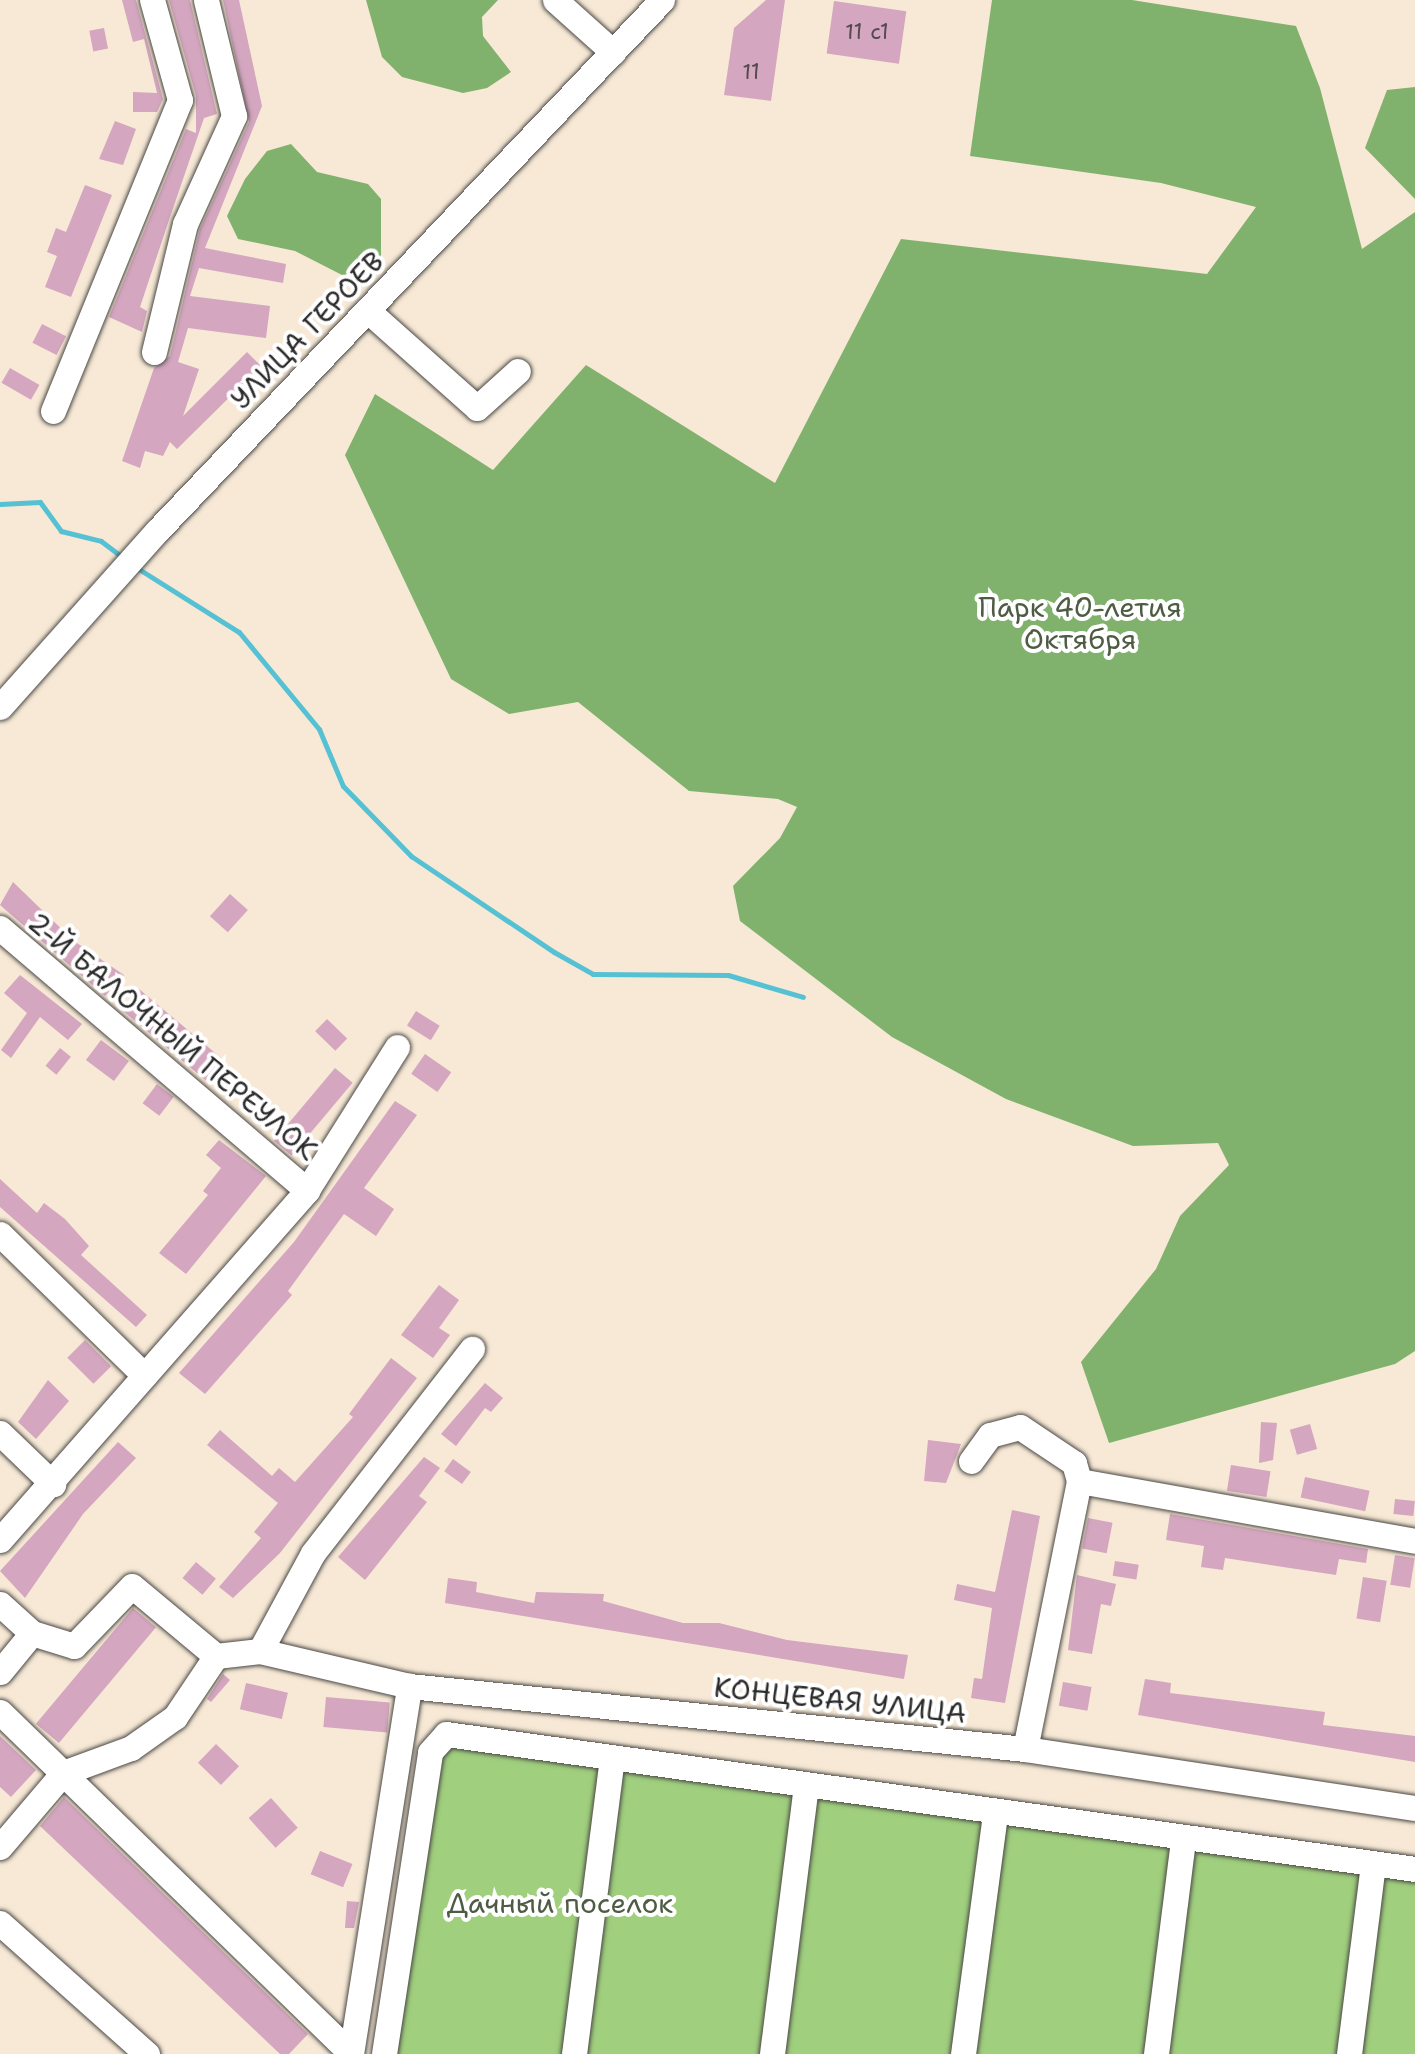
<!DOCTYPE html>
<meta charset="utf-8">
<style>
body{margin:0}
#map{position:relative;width:1415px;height:2054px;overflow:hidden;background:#f7e9d6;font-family:"Shantell Sans",sans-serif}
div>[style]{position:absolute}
.green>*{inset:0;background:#a0cf7e}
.forest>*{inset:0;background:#80b26d}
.stream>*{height:5px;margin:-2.5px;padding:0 2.5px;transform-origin:2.5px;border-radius:2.5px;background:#57c1d4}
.building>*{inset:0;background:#d4a6bf;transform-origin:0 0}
.roads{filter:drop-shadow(0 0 2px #4a4845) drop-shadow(0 0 2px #4a4845)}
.minor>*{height:25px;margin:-12.5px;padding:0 12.5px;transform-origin:12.5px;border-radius:12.5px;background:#fff}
span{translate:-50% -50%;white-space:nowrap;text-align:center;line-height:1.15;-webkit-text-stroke:8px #fff;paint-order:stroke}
.number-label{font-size:22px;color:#554a50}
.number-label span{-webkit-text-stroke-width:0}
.street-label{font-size:28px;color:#2b2b2b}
.park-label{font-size:28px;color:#4e5c44}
</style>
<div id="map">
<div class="green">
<div style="clip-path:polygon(434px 1741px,1415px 1869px,1415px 2054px,384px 2054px)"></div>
</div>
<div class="forest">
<div style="clip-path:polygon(366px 0,498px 0,482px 17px,483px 36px,511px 72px,487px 88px,463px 93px,402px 77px,382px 57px)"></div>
<div style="clip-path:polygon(992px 0,1132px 0,1296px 26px,1320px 88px,1362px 249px,1415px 212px,1415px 1351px,1395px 1364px,1109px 1443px,1081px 1362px,1156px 1269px,1180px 1216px,1229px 1165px,1218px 1143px,1133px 1146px,1006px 1099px,892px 1037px,740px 921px,733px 886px,780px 838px,797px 807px,778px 799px,689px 791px,578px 702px,509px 714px,451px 679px,345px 455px,375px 394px,493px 470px,586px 365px,775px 483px,901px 239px,1207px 274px,1256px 207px,1161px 183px,970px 156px)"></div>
<div style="clip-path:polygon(1415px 87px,1415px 199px,1365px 148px,1387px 90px)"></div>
<div style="clip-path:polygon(291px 144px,317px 172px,368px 184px,381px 199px,381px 256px,365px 275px,344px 276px,295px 251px,238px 239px,227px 216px,245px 179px,267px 151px)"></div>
</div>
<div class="stream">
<div style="left:0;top:504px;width:40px;rotate:-2.9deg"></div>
<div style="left:40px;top:502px;width:36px;rotate:54deg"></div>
<div style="left:61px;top:531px;width:41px;rotate:14deg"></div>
<div style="left:101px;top:541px;width:26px;rotate:37deg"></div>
<div style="left:134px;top:566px;width:124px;rotate:32.2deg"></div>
<div style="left:239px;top:632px;width:126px;rotate:50.5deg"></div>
<div style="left:319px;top:729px;width:62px;rotate:67.2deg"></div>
<div style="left:343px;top:786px;width:98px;rotate:45.8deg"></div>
<div style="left:411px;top:856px;width:172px;rotate:33.9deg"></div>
<div style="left:554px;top:952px;width:45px;rotate:29.4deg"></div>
<div style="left:593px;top:974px;width:135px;rotate:0.4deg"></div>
<div style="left:728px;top:975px;width:78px;rotate:16.3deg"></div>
</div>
<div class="building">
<div style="clip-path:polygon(122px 0,136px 0,163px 99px,157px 112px,133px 112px,133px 92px,157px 93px,144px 39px,133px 42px)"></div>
<div style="clip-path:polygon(169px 0,190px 0,217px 114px,204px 118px,169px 220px,140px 307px,147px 311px,142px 332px,109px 317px,186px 129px,196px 133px,196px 96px)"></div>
<div style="clip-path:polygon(223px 0,239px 0,262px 106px,205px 248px,286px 264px,283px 283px,199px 268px,190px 296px,270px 306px,266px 338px,188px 328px,178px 362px,199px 369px,183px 416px,247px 352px,261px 366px,177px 449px,170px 442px,163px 456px,145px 451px,140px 468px,122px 461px,154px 368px,170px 356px,200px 229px,249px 122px)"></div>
<div style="clip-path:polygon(766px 0,785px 0,771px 101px,724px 95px,734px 28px)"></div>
<div style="left:834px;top:1px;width:73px;height:53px;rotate:8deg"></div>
<div style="left:104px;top:28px;width:21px;height:15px;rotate:79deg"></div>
<div style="clip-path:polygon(115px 121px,136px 129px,123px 165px,99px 159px)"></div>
<div style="clip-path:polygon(85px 185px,112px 195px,71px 297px,45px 287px,57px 256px,47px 252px,56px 228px,66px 232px)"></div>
<div style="left:42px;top:324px;width:27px;height:21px;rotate:27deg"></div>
<div style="left:10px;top:368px;width:34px;height:17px;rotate:30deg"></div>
<div style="clip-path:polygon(13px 882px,74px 941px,124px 975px,105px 996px,0 905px)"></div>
<div style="left:230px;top:894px;width:24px;height:30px;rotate:42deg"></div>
<div style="clip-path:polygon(20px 975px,82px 1024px,68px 1040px,40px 1017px,11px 1058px,1px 1050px,27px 1013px,4px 993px)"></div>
<div style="left:139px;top:989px;width:110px;height:27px;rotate:40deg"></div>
<div style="left:416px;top:1011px;width:28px;height:17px;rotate:32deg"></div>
<div style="left:327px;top:1019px;width:28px;height:17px;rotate:44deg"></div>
<div style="left:101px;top:1040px;width:35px;height:25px;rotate:37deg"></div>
<div style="left:60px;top:1048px;width:14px;height:23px;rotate:39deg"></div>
<div style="left:425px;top:1054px;width:32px;height:24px;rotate:35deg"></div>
<div style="left:335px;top:1068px;width:23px;height:95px;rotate:40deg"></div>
<div style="left:157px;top:1084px;width:21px;height:24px;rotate:37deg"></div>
<div style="clip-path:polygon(395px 1101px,417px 1115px,364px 1188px,394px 1209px,376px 1236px,344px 1214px,288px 1291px,292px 1295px,205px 1394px,179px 1373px,294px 1242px)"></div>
<div style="clip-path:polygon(219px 1140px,266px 1176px,186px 1274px,159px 1253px,208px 1195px,203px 1191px,221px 1168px,206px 1155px)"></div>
<div style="clip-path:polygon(0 1179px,37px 1213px,44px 1203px,65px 1219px,89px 1246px,81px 1255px,147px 1315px,136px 1327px,0 1207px)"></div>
<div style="clip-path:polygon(439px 1285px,459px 1300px,439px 1328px,450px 1335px,433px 1358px,401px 1335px)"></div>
<div style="left:85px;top:1340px;width:37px;height:25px;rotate:45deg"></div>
<div style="clip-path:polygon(391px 1358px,417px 1378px,280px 1553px,233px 1598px,219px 1587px,261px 1538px,254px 1532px,278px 1503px,207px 1445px,220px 1430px,272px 1476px,279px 1468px,295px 1482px,353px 1417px,349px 1414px)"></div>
<div style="clip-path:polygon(48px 1380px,69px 1401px,36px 1439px,18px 1422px)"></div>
<div style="clip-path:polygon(485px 1383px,503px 1398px,491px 1412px,485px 1408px,456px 1446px,441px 1434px)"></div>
<div style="clip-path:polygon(1261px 1422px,1277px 1423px,1273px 1460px,1259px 1463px)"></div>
<div style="left:1310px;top:1424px;width:26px;height:21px;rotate:74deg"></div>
<div style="clip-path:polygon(928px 1440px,961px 1444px,946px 1483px,924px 1481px)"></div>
<div style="clip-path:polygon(118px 1442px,136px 1458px,83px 1514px,25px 1598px,0 1571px)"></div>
<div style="clip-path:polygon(424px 1457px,440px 1468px,419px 1496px,427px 1502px,365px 1580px,338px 1557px)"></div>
<div style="left:453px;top:1459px;width:22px;height:15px;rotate:36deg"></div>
<div style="left:1231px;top:1465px;width:40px;height:26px;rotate:9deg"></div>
<div style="left:1305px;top:1477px;width:66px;height:21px;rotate:12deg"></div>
<div style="left:1395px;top:1499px;width:20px;height:15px;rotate:6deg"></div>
<div style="clip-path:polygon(1012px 1510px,1040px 1516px,1005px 1703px,971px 1698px,974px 1678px,982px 1679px,992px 1608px,954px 1600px,957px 1584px,995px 1592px)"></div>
<div style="clip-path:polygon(1170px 1514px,1368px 1549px,1366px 1563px,1339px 1559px,1336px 1575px,1225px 1558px,1223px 1570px,1201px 1567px,1204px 1546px,1166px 1540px)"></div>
<div style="left:1088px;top:1518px;width:25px;height:31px;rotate:11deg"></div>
<div style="left:1395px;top:1555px;width:20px;height:30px;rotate:9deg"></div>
<div style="left:1115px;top:1561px;width:24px;height:15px;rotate:9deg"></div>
<div style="left:196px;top:1562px;width:26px;height:21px;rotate:40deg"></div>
<div style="clip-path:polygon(1077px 1575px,1116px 1584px,1111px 1606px,1101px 1604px,1092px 1654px,1068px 1650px)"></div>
<div style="left:1363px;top:1577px;width:24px;height:42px;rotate:9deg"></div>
<div style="clip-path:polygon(448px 1578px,477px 1582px,476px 1592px,534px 1603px,536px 1592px,604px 1594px,603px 1601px,683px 1623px,719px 1623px,787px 1640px,908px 1655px,904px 1679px,445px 1603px)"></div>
<div style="left:133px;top:1608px;width:30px;height:151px;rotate:40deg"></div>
<div style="clip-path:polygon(223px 1674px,230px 1680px,211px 1702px,207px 1699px)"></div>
<div style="clip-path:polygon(1145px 1679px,1171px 1683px,1170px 1693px,1325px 1712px,1323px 1725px,1415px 1736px,1415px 1762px,1138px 1715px)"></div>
<div style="left:1063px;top:1682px;width:29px;height:24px;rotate:10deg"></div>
<div style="left:246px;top:1683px;width:43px;height:27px;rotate:13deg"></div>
<div style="left:326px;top:1697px;width:64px;height:30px;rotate:5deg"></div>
<div style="clip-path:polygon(0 1736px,36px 1770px,11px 1797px,0 1787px)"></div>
<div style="left:216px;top:1744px;width:32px;height:26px;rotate:44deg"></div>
<div style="clip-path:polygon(64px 1797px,308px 2034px,289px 2054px,280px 2054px,40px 1826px)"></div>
<div style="left:271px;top:1798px;width:40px;height:30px;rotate:48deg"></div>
<div style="left:320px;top:1851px;width:35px;height:25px;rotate:22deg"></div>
<div style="clip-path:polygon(347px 1901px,359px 1902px,354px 1928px,345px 1928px)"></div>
</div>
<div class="roads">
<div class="minor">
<div style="left:555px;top:0;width:78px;rotate:41.9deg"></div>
<div style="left:367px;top:310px;width:147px;rotate:41.7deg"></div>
<div style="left:477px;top:408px;width:55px;rotate:-42.1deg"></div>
<div style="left:154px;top:352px;width:132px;rotate:-76.4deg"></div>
<div style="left:185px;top:224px;width:119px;rotate:-65.6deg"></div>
<div style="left:234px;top:116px;width:119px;rotate:-103.6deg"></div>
<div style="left:53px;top:411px;width:336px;rotate:-67.8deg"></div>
<div style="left:180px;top:100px;width:104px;rotate:-105.6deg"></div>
<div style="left:0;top:707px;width:236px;rotate:-48.3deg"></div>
<div style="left:157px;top:531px;width:733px;rotate:-46.44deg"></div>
<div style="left:0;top:928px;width:404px;rotate:40.5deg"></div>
<div style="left:0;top:1234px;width:202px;rotate:44.4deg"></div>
<div style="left:0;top:1433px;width:74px;rotate:43.9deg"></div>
<div style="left:971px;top:1461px;width:32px;rotate:-54deg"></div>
<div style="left:990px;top:1435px;width:31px;rotate:-15deg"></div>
<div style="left:1020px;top:1427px;width:65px;rotate:33.7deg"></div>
<div style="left:1074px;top:1463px;width:19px;rotate:74deg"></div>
<div style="left:0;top:1540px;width:466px;rotate:-48.7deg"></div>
<div style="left:307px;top:1190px;width:169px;rotate:-57.8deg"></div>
<div style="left:0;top:1604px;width:43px;rotate:42.2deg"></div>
<div style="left:32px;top:1633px;width:44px;rotate:17.2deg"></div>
<div style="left:74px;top:1646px;width:83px;rotate:-46deg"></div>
<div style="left:132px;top:1586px;width:109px;rotate:39.8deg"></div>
<div style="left:216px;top:1656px;width:44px;rotate:-6.5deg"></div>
<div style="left:260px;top:1651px;width:153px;rotate:13.2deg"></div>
<div style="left:409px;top:1686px;width:619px;rotate:5.84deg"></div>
<div style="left:1025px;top:1749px;width:394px;rotate:8.6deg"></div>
<div style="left:260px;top:1651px;width:111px;rotate:-61.6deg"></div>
<div style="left:313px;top:1553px;width:259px;rotate:-52.1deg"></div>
<div style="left:0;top:1672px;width:50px;rotate:-50.6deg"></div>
<div style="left:0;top:1712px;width:489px;rotate:44.2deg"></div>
<div style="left:1025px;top:1749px;width:273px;rotate:-78.6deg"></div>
<div style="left:1079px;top:1481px;width:341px;rotate:10.1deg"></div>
<div style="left:0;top:1847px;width:97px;rotate:-49.6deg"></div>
<div style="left:63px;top:1773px;width:72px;rotate:-20.2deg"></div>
<div style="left:131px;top:1748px;width:54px;rotate:-35.2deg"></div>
<div style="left:175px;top:1717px;width:73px;rotate:-56.1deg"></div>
<div style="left:0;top:1923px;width:197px;rotate:41.7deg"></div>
<div style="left:351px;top:2054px;width:373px;rotate:-81deg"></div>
<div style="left:384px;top:2054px;width:305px;rotate:-81.3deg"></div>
<div style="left:430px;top:1752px;width:24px;rotate:-48deg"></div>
<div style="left:446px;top:1734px;width:978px;rotate:7.93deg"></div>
<div style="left:574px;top:2054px;width:299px;rotate:-82.7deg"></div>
<div style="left:772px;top:2054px;width:270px;rotate:-82.8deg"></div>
<div style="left:963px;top:2054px;width:243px;rotate:-82.4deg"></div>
<div style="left:1156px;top:2054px;width:216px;rotate:-82.8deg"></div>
<div style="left:1349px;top:2054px;width:192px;rotate:-82.8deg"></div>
</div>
</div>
<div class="number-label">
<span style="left:867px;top:32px">11 с1</span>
<span style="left:751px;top:72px">11</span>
</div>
<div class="street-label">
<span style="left:307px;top:330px;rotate:-46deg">УЛИЦА ГЕРОЕВ</span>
<span style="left:173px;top:1036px;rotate:40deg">2-Й БАЛОЧНЫЙ ПЕРЕУЛОК</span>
<span style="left:840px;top:1700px;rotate:6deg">КОНЦЕВАЯ УЛИЦА</span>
</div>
<div class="park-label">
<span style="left:1080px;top:623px">Парк 40-летия<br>Октября</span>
<span style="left:560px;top:1903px">Дачный поселок</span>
</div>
</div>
